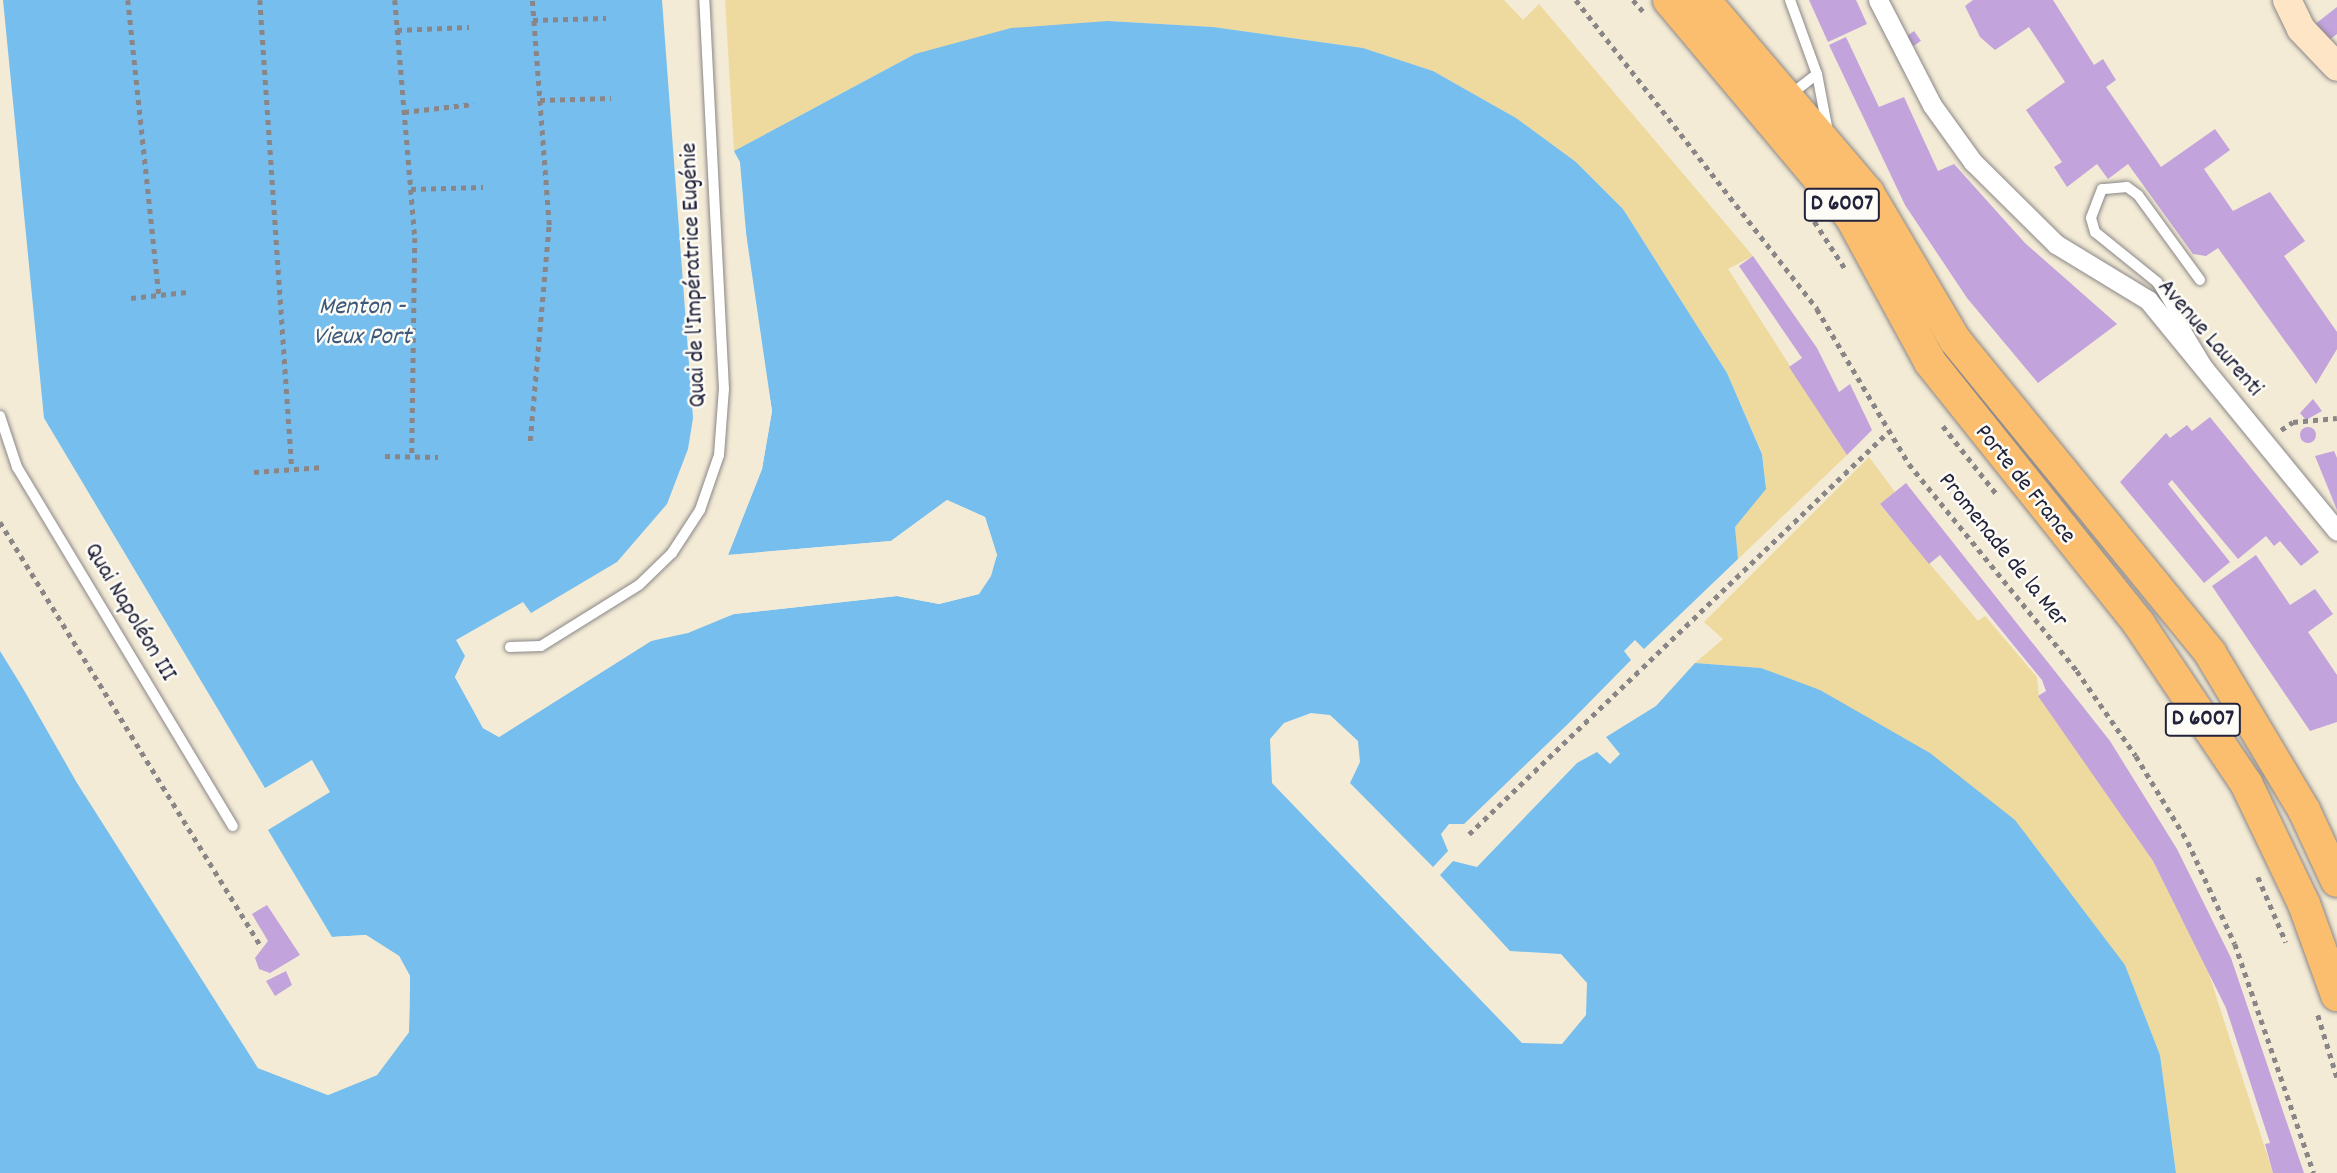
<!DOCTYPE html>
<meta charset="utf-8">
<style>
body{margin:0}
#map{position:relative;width:2337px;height:1173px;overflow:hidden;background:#f3ebd5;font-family:Dekko,sans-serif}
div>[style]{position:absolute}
.sand>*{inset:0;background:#eeda9e}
.water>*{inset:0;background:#75beee}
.pier>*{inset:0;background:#f3ebd5}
.building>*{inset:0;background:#c2a3dc;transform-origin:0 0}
.round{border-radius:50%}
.path>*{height:4.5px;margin-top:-2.25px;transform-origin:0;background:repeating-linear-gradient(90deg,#8a8688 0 5px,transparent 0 10px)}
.roads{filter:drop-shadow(0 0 2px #8a8688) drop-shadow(0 0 2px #8a8688)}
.lane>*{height:10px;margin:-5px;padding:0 5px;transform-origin:5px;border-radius:5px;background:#fff}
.street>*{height:19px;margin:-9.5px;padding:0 9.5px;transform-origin:9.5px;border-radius:9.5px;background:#fff}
.secondary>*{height:28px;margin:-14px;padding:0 14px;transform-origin:14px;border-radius:14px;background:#fde5c5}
.primary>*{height:32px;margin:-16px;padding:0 16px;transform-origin:16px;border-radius:16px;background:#fabe6e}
span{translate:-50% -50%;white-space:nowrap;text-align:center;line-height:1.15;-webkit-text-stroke:5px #fdfcf7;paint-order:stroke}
.shield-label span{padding:2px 5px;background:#fdfcf7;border:2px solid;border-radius:5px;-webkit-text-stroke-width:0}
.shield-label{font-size:23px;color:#22223b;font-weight:700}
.street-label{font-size:24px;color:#22223b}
.water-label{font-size:26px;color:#3f597a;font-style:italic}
</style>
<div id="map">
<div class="sand">
<div style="clip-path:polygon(725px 0,1504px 0,1523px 20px,1539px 4px,1753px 256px,1728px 269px,1847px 455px,1738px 559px,1735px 527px,1766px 488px,1762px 453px,1727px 373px,1623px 209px,1576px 162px,1516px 118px,1433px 71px,1363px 48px,1213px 27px,1108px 21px,915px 54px,734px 151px)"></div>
<div style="clip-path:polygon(1869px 457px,1895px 492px,1880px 505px,1978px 621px,1985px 616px,2037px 677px,2039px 696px,2153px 861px,2208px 971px,2273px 1173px,2176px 1173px,2160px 1055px,2125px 965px,1761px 668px,1695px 663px,1723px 639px,1704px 622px)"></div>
</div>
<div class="water">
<div style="clip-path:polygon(3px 0,662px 0,693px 418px,688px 449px,667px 504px,617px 562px,531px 613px,523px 602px,456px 640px,465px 656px,455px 677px,483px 728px,499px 737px,651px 641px,734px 614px,897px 596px,939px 604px,979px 594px,997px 555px,985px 517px,947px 500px,891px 541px,728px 555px,762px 469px,772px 411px,734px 151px,915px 54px,1011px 28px,1108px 21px,1213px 27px,1363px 48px,1433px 71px,1516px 118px,1576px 162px,1623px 209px,1727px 373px,1762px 454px,1766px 489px,1735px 527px,1738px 559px,1644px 649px,1635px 640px,1624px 651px,1631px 660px,1572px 720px,1464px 824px,1449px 824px,1441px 834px,1448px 851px,1433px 867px,1350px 783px,1360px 762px,1358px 741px,1330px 715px,1311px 713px,1284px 723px,1270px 739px,1272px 783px,1522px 1043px,1562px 1044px,1586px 1015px,1587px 983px,1561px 954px,1510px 951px,1440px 875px,1453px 861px,1477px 867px,1577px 763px,1597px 752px,1610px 764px,1620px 754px,1606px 737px,1656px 706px,1695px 663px,1761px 668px,1820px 690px,1930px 753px,2015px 820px,2125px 965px,2160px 1055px,2176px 1173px,0 1173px,0 651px,258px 1068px,328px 1095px,377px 1075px,409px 1032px,410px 976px,399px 956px,366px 935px,332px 937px,268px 830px,330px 792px,312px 760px,265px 788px,44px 418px)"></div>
</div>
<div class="pier">
<div style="clip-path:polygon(734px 151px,740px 162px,750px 279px,772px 411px,762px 469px,728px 555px,891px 541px,947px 500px,985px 517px,997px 555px,991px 576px,979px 594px,939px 604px,897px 596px,734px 614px,688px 633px,651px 641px,499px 737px,483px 728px,455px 677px,465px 656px,458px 676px,485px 725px,499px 733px,649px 638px,733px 611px,897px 593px,939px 600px,977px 591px,988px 574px,994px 555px,983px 519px,947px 504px,892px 544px,725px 557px,758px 468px,768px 411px,746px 280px)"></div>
<div style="clip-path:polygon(0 648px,261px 1065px,328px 1091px,375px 1072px,406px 1031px,407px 977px,378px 944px,332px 937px,366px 935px,399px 956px,410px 976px,409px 1032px,377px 1075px,328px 1095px,258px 1068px,77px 783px)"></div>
</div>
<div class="building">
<div style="clip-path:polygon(1809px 0,1856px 0,1867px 24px,1828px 42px)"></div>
<div style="clip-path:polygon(1973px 0,2053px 0,2094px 65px,2103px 59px,2116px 80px,2106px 87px,2161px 167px,2215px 129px,2230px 150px,2204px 169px,2233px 211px,2270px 192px,2305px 241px,2284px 256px,2337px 332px,2337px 349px,2316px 384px,2218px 248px,2206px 256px,2193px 254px,2128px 164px,2108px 179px,2097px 164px,2067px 187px,2054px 167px,2062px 162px,2026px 110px,2065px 82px,2029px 27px,1995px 50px,1980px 37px,1965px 6px)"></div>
<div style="clip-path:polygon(2337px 7px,2337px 34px,2328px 41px,2314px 25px)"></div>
<div style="left:1914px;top:31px;width:12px;height:9px;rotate:55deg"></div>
<div style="clip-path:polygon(1846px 37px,1879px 107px,1904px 97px,1938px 171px,1954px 164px,2025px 243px,2117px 324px,2038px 383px,1967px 298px,1905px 205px,1829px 45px)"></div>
<div style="clip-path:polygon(1753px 256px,1817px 348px,1839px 392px,1850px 384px,1872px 430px,1847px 455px,1789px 367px,1802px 358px,1739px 266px)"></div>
<div style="clip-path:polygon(2313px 399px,2322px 411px,2306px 420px,2300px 413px)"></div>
<div style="clip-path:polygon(2210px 417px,2319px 552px,2301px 566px,2280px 541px,2274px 546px,2266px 536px,2238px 559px,2172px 480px,2168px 484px,2230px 562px,2204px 583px,2120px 482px,2166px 433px,2170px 438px,2187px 425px,2192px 431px)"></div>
<div class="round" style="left:2300px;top:427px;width:16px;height:16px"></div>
<div style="clip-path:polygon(2334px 451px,2337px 458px,2337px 510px,2315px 456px)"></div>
<div style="clip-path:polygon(1906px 483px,2110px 741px,2177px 849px,2231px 958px,2304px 1173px,2273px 1173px,2265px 1144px,2270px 1143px,2226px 1008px,2153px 861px,2038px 696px,2046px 691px,2042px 680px,1940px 555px,1929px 564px,1880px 504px)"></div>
<div style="clip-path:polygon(2256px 555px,2290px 605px,2315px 589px,2333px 614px,2308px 632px,2337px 675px,2337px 722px,2310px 731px,2212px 586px)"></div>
<div style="clip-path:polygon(267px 905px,300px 955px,270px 973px,259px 969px,255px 958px,268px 941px,252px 914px)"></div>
<div style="clip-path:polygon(286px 971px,292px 985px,275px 996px,266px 981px)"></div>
</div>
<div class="path">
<div style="left:128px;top:0;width:297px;rotate:84deg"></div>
<div style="left:260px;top:0;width:470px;rotate:86.1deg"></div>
<div style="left:395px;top:0;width:239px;rotate:85.2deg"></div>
<div style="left:415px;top:238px;width:219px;rotate:90.8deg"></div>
<div style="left:1576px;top:0;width:392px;rotate:52deg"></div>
<div style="left:1817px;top:309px;width:180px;rotate:59.3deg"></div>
<div style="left:1909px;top:464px;width:267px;rotate:50.9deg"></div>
<div style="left:2077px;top:671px;width:103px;rotate:55.2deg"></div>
<div style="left:2136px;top:756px;width:100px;rotate:58.8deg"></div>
<div style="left:2188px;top:842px;width:112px;rotate:65.3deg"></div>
<div style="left:2235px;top:944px;width:242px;rotate:71deg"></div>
<div style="left:1633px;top:0;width:15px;rotate:48deg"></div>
<div style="left:533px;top:20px;width:73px;rotate:-1.6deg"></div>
<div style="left:397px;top:30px;width:72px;rotate:-2.4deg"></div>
<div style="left:540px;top:100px;width:71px;rotate:-1.6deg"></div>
<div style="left:404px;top:112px;width:70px;rotate:-6.5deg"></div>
<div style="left:411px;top:189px;width:72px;rotate:-1.6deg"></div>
<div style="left:1809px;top:213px;width:68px;rotate:57deg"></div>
<div style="left:131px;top:298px;width:56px;rotate:-6.1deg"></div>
<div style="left:1943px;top:426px;width:89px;rotate:51.8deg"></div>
<div style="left:2281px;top:430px;width:14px;rotate:-34deg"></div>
<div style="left:2293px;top:422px;width:44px;rotate:-5.2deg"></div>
<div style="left:530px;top:441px;width:217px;rotate:-85deg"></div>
<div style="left:549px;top:225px;width:226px;rotate:-94.3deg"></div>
<div style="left:385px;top:456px;width:53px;rotate:1.1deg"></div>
<div style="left:254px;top:472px;width:69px;rotate:-4.1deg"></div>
<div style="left:0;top:522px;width:497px;rotate:58.4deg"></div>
<div style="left:1469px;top:834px;width:579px;rotate:-43.81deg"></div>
<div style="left:2258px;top:877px;width:71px;rotate:66.7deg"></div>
<div style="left:2318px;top:1015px;width:65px;rotate:73deg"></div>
</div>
<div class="roads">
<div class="lane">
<div style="left:1790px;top:0;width:79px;rotate:70deg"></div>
<div style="left:1817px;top:74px;width:64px;rotate:79.2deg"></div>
<div style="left:1790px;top:95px;width:34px;rotate:-38deg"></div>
<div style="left:2200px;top:280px;width:105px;rotate:-126.1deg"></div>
<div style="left:2138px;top:195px;width:14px;rotate:-144deg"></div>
<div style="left:2127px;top:187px;width:25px;rotate:175deg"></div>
<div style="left:2102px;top:189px;width:31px;rotate:111deg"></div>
<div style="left:2091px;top:218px;width:15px;rotate:74deg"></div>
<div style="left:2095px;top:232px;width:80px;rotate:38.9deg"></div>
<div style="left:2157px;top:282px;width:99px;rotate:59deg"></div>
<div style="left:0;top:416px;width:54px;rotate:71.6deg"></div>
<div style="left:17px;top:467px;width:419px;rotate:59deg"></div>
<div style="left:510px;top:647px;width:31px;rotate:-2deg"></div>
<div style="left:541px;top:646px;width:115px;rotate:-31.9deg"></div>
<div style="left:639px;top:585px;width:46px;rotate:-44.1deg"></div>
<div style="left:672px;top:553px;width:51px;rotate:-56.9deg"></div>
<div style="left:700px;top:510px;width:58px;rotate:-70.9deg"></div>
<div style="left:719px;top:455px;width:66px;rotate:-85.7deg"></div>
<div style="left:724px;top:389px;width:390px;rotate:-92.9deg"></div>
</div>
<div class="street">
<div style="left:1878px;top:0;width:118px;rotate:62.8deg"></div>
<div style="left:1932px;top:105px;width:70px;rotate:54.3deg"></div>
<div style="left:1973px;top:162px;width:117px;rotate:44.7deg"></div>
<div style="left:2056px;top:244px;width:108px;rotate:31.3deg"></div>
<div style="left:2148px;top:300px;width:298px;rotate:50.7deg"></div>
</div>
<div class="secondary">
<div style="left:2287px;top:0;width:32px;rotate:64deg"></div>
<div style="left:2301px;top:29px;width:52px;rotate:46.5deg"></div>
</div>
<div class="primary">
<div style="left:1669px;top:0;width:283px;rotate:50deg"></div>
<div style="left:1851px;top:217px;width:165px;rotate:61.4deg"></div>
<div style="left:1930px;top:362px;width:335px;rotate:51.4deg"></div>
<div style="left:2139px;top:624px;width:192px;rotate:56.1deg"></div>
<div style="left:2246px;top:783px;width:134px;rotate:64.4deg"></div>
<div style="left:2304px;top:904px;width:97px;rotate:70.1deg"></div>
<div style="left:1704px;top:0;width:253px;rotate:49.6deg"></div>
<div style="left:1868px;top:193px;width:171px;rotate:59.4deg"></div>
<div style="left:1955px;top:340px;width:404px;rotate:50.8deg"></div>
<div style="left:2210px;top:653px;width:183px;rotate:59.1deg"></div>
<div style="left:2304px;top:810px;width:78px;rotate:65.1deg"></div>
</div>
</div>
<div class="shield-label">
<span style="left:1842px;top:205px">D 6007</span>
<span style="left:2203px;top:720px">D 6007</span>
</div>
<div class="street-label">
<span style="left:695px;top:275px;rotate:-92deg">Quai de l'Impératrice Eugénie</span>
<span style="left:2209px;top:339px;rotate:49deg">Avenue Laurenti</span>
<span style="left:2024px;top:485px;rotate:51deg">Porte de France</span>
<span style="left:2002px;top:551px;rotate:51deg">Promenade de la Mer</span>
<span style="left:129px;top:613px;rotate:59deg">Quai Napoléon III</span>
</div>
<div class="water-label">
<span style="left:362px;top:323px">Menton -<br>Vieux Port</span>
</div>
</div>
